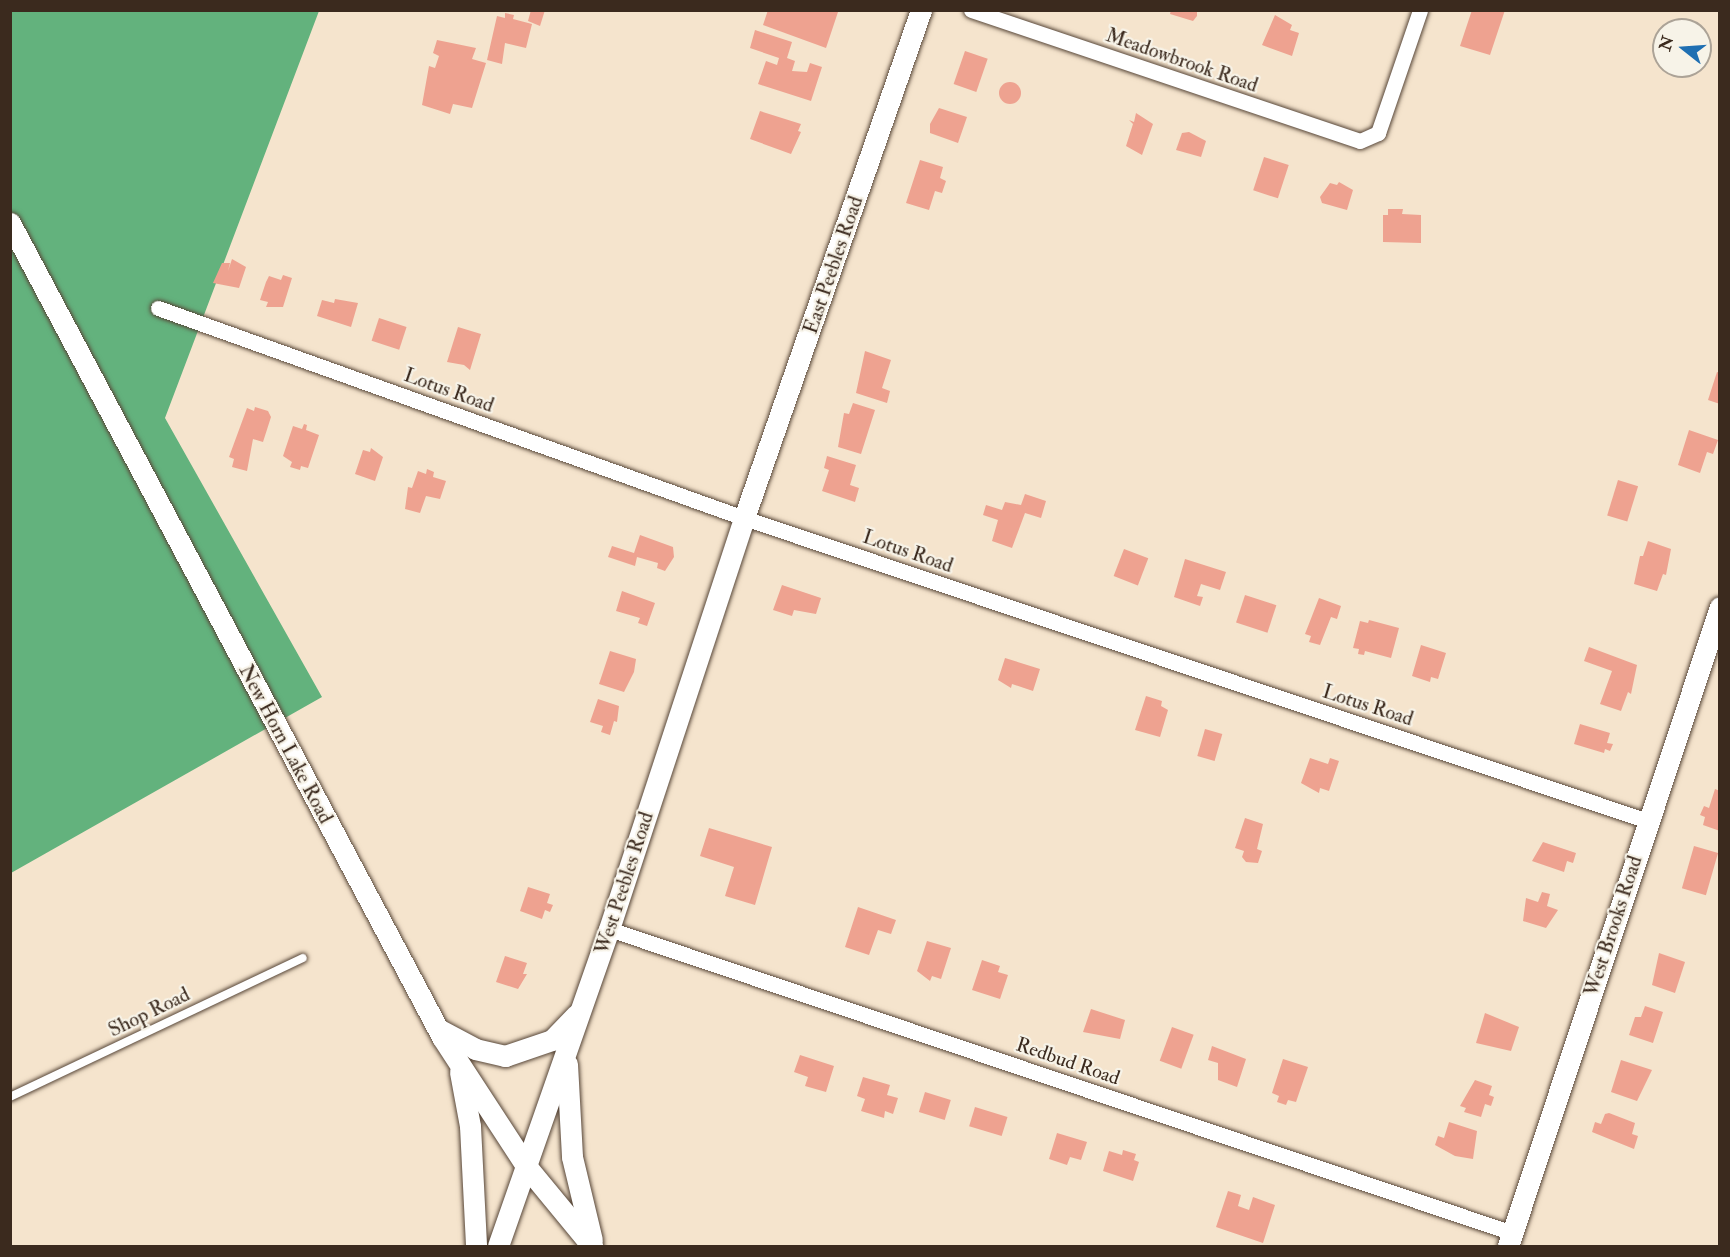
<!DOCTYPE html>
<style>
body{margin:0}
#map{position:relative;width:1730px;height:1257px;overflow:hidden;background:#f5e4cd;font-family:"IM FELL Double Pica",serif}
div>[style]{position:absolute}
.forest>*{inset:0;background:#63b27d}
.building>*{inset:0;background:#eea290;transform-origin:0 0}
.round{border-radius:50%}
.roads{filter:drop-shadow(0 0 2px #574638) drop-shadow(0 0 2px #574638)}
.lane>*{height:8px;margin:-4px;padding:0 4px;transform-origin:4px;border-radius:4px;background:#fff}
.street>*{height:15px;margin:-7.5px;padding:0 7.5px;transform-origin:7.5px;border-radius:7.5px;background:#fff}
.secondary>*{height:21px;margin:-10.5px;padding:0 10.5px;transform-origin:10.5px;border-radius:10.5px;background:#fff}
span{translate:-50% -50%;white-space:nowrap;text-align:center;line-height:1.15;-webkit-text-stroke:4.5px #f7f3e8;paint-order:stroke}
.street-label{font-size:20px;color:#3b2a1e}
.frame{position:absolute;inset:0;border:12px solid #3b2a1e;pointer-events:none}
.north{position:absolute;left:1652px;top:18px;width:60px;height:60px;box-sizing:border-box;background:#f7f3e8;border:2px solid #aca397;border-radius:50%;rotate:287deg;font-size:16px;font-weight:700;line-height:24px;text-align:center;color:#3b2a1e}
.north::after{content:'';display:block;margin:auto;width:21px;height:27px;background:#1f6fb2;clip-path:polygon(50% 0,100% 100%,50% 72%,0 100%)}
</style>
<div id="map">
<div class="forest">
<div style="clip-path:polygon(11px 11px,319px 11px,165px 418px,322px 697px,11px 873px)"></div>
</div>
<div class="building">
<div style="clip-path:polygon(531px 10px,545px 10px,540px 26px,528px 21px)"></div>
<div style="clip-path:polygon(768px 10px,833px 10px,838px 12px,826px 48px,763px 25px)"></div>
<div style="clip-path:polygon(1171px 10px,1197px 10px,1197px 16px,1193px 21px,1170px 14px)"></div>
<div style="clip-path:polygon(1472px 10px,1505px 10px,1490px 55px,1460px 46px)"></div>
<div style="clip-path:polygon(505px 13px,514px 15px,513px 19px,532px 24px,526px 48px,505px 43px,502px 64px,487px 60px,497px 16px,505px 18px)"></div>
<div style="clip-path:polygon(1275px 15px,1292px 25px,1290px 30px,1299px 33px,1292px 56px,1262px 45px)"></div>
<div style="clip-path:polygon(755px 30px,792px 42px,787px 58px,795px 61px,792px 71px,807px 72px,810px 63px,822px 67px,811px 101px,758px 84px,766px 61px,777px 65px,779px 58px,750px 48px)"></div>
<div style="clip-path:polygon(437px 40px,476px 48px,472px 59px,486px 63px,472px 108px,453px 104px,450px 114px,422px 105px,429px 66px,435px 68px,439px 56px,433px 53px)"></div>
<div style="left:965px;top:51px;width:24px;height:35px;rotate:19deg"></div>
<div class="round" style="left:999px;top:82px;width:22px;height:22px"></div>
<div style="clip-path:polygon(939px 108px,967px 117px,958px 143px,930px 133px,930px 124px)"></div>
<div style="clip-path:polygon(760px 111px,801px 124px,798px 131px,801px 132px,791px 154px,750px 139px)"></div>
<div style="clip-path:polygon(1136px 113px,1153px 124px,1142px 155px,1126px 146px,1133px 124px,1129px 120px,1134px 122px)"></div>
<div style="clip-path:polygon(1189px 132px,1206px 141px,1201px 157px,1176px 150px,1182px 133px)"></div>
<div style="left:1264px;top:157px;width:26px;height:35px;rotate:18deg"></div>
<div style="clip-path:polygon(920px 160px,943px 167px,940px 178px,946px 181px,942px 193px,935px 191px,929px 210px,906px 203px)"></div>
<div style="clip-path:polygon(1339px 182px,1353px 190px,1347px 210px,1322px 203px,1320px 197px,1330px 183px,1337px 185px)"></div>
<div style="clip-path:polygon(1388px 209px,1403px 209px,1402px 214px,1421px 215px,1421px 243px,1383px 242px,1383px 215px,1388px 215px)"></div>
<div style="clip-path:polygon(232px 259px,246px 267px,239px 288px,213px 283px,222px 263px,230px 263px,228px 271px)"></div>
<div style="clip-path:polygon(283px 275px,292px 278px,283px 307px,266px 307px,268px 302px,260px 300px,266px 282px,269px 276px,281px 280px)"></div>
<div style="clip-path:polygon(335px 299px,358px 303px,351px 327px,317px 316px,322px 300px,334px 303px)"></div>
<div style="left:379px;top:318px;width:29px;height:24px;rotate:18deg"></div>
<div style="clip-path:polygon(458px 327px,481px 334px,470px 370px,464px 365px,447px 362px)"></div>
<div style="clip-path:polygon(865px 351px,891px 360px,882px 388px,890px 391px,887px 403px,856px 393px)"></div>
<div style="clip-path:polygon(1717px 372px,1720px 373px,1720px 404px,1708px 400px)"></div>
<div style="clip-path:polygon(853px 403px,875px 410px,861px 454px,838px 447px,844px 413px,849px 414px)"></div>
<div style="clip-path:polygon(255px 407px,268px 411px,271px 417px,263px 442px,253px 439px,247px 471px,232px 467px,234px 459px,229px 457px,247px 408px,254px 411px)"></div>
<div style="clip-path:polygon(304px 424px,307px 425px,306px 430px,319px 435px,308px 468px,301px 466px,300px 470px,290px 467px,292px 462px,283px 456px,293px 426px,302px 429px)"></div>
<div style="clip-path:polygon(1689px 430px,1718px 440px,1713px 454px,1707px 452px,1700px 473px,1678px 465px)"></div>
<div style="clip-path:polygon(371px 448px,383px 457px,375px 481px,355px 474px,363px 450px,370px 452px)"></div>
<div style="clip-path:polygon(827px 456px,856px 465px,850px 485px,859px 488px,855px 502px,822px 491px,829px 470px,824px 468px)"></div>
<div style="clip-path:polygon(427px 469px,434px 472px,433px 477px,446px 481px,440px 499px,426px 496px,420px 513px,405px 509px,408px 487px,412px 488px,418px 471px,426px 474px)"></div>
<div style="left:1618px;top:480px;width:21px;height:37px;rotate:17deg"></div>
<div style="clip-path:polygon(1025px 494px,1046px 501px,1041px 518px,1025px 513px,1012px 548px,992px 541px,998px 520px,983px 515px,986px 505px,1002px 510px,1005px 502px,1021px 505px)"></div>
<div style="clip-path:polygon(640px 535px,673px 547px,674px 557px,665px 571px,657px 568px,658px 563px,637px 557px,635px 566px,608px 557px,612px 546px,634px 553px)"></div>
<div style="clip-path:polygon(1648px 541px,1671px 549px,1666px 575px,1663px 574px,1657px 591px,1634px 584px,1640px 556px,1643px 556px)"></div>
<div style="left:1124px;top:549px;width:26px;height:29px;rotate:21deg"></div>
<div style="clip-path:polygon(1185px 559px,1226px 572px,1220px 590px,1201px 584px,1197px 596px,1203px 597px,1200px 606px,1174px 597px)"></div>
<div style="clip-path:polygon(782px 585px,821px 598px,816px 614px,794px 610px,792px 616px,773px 610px)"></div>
<div style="clip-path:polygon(622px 591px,655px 603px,647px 626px,638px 623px,640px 618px,616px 611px)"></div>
<div style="left:1245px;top:595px;width:33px;height:29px;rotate:18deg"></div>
<div style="clip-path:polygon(1319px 598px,1341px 606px,1337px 619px,1331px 617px,1320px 645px,1309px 642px,1311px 636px,1305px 634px)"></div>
<div style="clip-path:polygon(1369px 620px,1399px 628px,1391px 658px,1365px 651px,1364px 655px,1358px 654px,1359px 649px,1353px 648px,1360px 621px,1368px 623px)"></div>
<div style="clip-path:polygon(1421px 645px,1446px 653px,1438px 679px,1431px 677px,1430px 682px,1412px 676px)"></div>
<div style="clip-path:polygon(1589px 647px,1637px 665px,1631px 694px,1628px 692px,1621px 711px,1600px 704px,1612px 671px,1584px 661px)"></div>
<div style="clip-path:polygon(610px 651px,636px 659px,634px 672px,624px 692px,599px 684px)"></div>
<div style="clip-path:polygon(1005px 658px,1040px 669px,1033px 691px,1012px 684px,1011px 688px,998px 680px)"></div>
<div style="clip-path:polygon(1146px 696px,1162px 701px,1161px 706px,1168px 710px,1160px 737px,1135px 730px)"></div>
<div style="clip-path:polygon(598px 699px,619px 706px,617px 722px,614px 721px,610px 735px,601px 732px,603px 726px,590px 722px)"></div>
<div style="clip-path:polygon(1580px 724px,1610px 733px,1607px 743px,1613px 744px,1610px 751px,1605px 749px,1604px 753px,1574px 744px)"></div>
<div style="left:1205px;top:729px;width:18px;height:28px;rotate:16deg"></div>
<div style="clip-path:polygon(1310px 758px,1328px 764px,1330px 758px,1339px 761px,1329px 791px,1320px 788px,1319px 793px,1301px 783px)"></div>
<div style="clip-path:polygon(1715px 789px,1720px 791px,1720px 831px,1703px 825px,1705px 817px,1700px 815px,1704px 806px,1709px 808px)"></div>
<div style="clip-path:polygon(1245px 818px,1263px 824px,1257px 849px,1262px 851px,1258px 863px,1246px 862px,1242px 857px,1244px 851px,1235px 848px)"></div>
<div style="clip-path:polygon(709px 828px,772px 847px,755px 905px,725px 896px,734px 867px,700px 856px)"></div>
<div style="clip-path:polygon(1543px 842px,1576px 853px,1573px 863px,1567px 861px,1564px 872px,1532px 861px)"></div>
<div style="left:1694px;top:846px;width:25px;height:44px;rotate:16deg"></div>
<div style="clip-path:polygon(528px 887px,550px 894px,547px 903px,553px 905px,550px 912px,545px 910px,542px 919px,520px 911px)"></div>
<div style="clip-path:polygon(1542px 892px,1550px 894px,1547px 906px,1558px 910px,1546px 928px,1523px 921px,1526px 898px,1538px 902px)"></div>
<div style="clip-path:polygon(858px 907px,896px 920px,891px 934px,878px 930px,869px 955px,845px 947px)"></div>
<div style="clip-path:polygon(927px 941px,951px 948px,941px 979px,932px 976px,930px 981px,917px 971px)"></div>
<div style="clip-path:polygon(1659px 953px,1685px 962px,1675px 993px,1652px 985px)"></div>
<div style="clip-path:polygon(505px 956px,527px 963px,523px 974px,527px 974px,518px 989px,496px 982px)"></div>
<div style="clip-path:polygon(982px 960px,1000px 966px,998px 972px,1008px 975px,1000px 999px,972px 990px)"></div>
<div style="clip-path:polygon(1645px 1006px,1663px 1012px,1653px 1043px,1629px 1035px,1635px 1017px,1641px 1017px)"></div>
<div style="clip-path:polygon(1091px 1009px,1125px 1020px,1120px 1039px,1083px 1032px)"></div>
<div style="clip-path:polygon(1485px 1013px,1519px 1027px,1511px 1051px,1476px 1043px)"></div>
<div style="left:1172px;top:1027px;width:23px;height:36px;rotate:20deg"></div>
<div style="clip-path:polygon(1212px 1046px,1246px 1059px,1237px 1087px,1218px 1080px,1218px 1063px,1208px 1060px)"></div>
<div style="clip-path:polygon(800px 1055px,834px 1066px,826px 1092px,805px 1086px,808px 1077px,794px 1072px)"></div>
<div style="clip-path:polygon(1283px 1059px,1308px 1067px,1296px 1102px,1288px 1100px,1286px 1105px,1277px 1102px,1279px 1096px,1272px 1093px)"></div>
<div style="clip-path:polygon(1621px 1060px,1652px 1070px,1637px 1101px,1611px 1092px)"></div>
<div style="clip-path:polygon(863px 1077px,890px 1085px,887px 1095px,898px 1098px,893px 1114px,885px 1111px,884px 1118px,861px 1111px,865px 1099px,857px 1096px)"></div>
<div style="clip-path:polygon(1475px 1080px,1492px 1086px,1489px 1095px,1494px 1097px,1491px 1106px,1485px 1104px,1481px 1117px,1464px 1112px,1466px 1108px,1460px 1106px)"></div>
<div style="left:925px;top:1092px;width:27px;height:21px;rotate:17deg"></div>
<div style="left:975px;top:1107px;width:34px;height:20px;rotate:17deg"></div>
<div style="clip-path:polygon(1609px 1113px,1635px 1123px,1632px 1134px,1638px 1136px,1634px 1149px,1592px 1132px,1595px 1122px,1601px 1124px,1605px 1114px)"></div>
<div style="clip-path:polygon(1449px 1122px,1477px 1131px,1473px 1159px,1455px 1156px,1435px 1145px,1438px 1136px,1444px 1138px)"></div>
<div style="clip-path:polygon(1057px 1133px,1087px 1142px,1081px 1160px,1070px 1157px,1067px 1165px,1049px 1159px)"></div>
<div style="clip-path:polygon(1123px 1150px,1136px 1154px,1134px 1160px,1139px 1162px,1133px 1181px,1103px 1171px,1109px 1151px,1122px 1155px)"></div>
<div style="clip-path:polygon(1228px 1191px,1241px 1195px,1238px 1206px,1249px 1210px,1253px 1197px,1275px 1205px,1263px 1243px,1216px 1227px)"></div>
</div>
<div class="roads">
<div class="lane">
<div style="left:10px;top:1097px;width:324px;rotate:-25.4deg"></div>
</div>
<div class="street">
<div style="left:971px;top:10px;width:410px;rotate:18.6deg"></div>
<div style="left:1360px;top:141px;width:20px;rotate:-24deg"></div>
<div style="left:1378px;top:133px;width:130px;rotate:-71.1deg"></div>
<div style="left:158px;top:308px;width:622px;rotate:19.72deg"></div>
<div style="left:744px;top:518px;width:953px;rotate:18.53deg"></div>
<div style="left:609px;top:929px;width:954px;rotate:18.59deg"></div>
</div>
<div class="secondary">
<div style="left:10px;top:223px;width:922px;rotate:62.04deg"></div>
<div style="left:442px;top:1037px;width:154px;rotate:56.9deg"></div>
<div style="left:526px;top:1166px;width:104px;rotate:50.5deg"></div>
<div style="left:440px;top:1030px;width:40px;rotate:28deg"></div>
<div style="left:475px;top:1049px;width:31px;rotate:13deg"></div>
<div style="left:505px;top:1056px;width:50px;rotate:-18.8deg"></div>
<div style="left:552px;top:1040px;width:35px;rotate:-46deg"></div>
<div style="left:567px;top:1064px;width:93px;rotate:86.9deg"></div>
<div style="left:572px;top:1157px;width:85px;rotate:76.5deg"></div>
<div style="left:460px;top:1072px;width:55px;rotate:79.5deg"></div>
<div style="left:470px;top:1126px;width:120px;rotate:87.1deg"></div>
<div style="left:498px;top:1246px;width:336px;rotate:-70.7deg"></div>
<div style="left:609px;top:929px;width:433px;rotate:-71.8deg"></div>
<div style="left:744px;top:518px;width:538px;rotate:-70.79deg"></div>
<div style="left:1508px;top:1246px;width:673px;rotate:-71.65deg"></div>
</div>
</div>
<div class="street-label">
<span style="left:1182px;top:60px;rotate:19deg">Meadowbrook Road</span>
<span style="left:833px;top:265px;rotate:-71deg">East Peebles Road</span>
<span style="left:449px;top:390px;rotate:20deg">Lotus Road</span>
<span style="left:908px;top:551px;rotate:19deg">Lotus Road</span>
<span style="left:1368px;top:705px;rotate:18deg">Lotus Road</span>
<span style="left:286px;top:744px;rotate:62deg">New Horn Lake Road</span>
<span style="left:624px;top:883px;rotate:-72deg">West Peebles Road</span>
<span style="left:1613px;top:926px;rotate:-72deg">West Brooks Road</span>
<span style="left:149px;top:1012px;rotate:-26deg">Shop Road</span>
<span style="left:1068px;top:1061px;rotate:19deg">Redbud Road</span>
</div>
<div class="frame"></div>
<div class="north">N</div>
</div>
